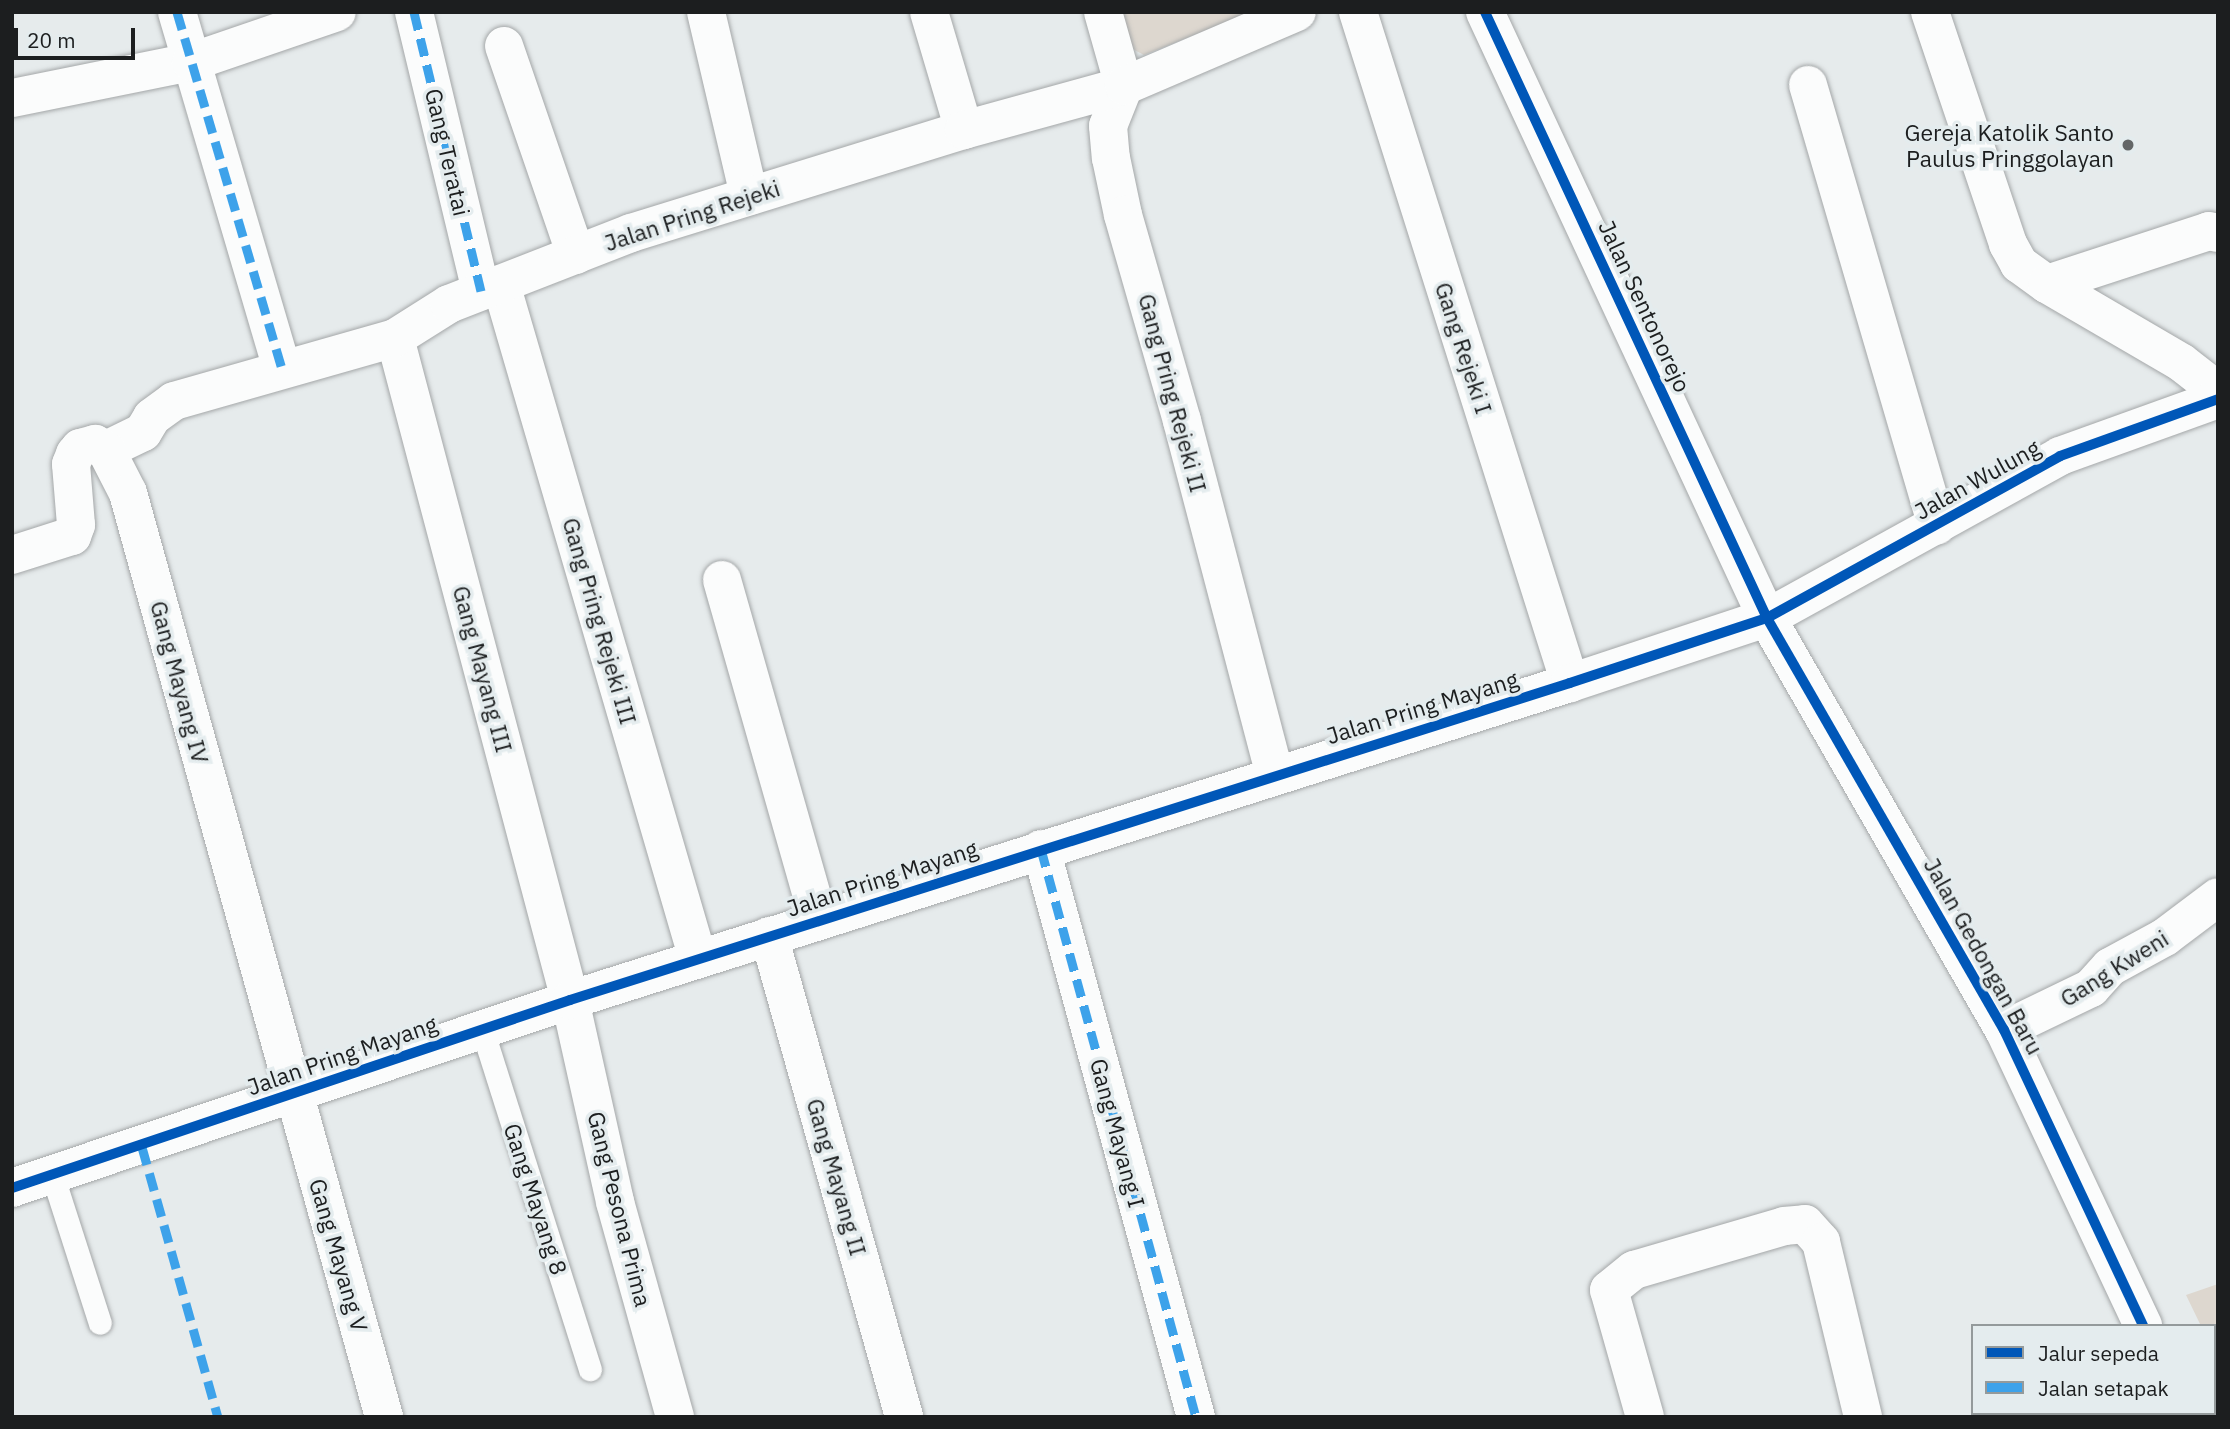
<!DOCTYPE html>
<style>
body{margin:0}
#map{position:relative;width:2230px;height:1429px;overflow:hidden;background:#e6ebec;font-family:"IBM Plex Sans",sans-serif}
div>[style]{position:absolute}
.green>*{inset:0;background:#ddd7cf}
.roads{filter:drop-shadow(0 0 2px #a4a7a8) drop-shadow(0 0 2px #a4a7a8)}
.lane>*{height:23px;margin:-11.5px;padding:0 11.5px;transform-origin:11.5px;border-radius:11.5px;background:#fbfcfc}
.street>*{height:38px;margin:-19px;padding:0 19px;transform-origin:19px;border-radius:19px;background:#fbfcfc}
.quiet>*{height:9px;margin-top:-4.5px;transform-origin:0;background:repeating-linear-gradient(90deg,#3da2ea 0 18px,transparent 0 27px)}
.cycleway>*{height:10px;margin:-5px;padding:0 5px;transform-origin:5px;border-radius:5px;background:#0057b8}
.dots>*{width:19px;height:19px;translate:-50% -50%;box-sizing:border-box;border:4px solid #e4ecee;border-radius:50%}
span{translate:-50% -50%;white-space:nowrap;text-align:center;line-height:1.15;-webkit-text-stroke:7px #e4ecee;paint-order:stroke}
.poi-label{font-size:23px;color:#1c1e1f}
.right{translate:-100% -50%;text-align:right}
.street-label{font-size:23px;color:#1c1e1f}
.frame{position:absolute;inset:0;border:14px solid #1c1e1f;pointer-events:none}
.legend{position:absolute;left:1971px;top:1324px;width:245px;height:91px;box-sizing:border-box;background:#e4ecee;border:2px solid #949a9b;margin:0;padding:9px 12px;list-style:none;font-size:21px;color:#1c1e1f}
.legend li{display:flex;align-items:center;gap:14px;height:35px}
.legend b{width:35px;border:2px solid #949a9b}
.scale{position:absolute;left:14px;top:28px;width:121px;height:32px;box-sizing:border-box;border:4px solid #1c1e1f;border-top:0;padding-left:9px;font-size:21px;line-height:24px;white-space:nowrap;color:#1c1e1f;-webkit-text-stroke:5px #e4ecee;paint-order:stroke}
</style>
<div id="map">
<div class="green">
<div style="clip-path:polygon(1113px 12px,1252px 12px,1144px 55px,1125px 45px)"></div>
<div style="clip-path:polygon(2218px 1284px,2218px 1358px,2214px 1351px,2214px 1326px,2201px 1326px,2186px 1295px)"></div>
</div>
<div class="roads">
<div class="lane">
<div style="left:482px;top:1029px;width:357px;rotate:72.4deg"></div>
<div style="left:53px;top:1177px;width:153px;rotate:72.2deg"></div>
</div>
<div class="street">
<div style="left:177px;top:12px;width:372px;rotate:73.6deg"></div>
<div style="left:414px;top:12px;width:287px;rotate:76.5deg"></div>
<div style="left:706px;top:12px;width:189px;rotate:76.8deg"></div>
<div style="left:929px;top:12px;width:123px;rotate:73.5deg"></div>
<div style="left:1103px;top:12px;width:77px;rotate:74.2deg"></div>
<div style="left:1124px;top:86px;width:43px;rotate:111.8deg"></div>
<div style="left:1108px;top:126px;width:32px;rotate:85deg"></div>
<div style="left:1111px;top:158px;width:58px;rotate:78.1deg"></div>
<div style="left:1123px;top:215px;width:214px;rotate:74deg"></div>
<div style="left:1182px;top:421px;width:366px;rotate:75.3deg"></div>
<div style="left:1358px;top:12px;width:704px;rotate:72.47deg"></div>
<div style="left:1485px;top:12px;width:668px;rotate:65.05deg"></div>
<div style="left:1767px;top:618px;width:475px;rotate:60.1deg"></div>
<div style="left:2004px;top:1030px;width:327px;rotate:64.8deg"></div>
<div style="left:1930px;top:12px;width:245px;rotate:71.4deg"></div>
<div style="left:2008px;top:244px;width:23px;rotate:61deg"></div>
<div style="left:2019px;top:264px;width:34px;rotate:36deg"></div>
<div style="left:2047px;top:284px;width:156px;rotate:30.3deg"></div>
<div style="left:2182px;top:363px;width:46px;rotate:37.9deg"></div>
<div style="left:504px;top:46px;width:221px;rotate:71deg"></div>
<div style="left:1808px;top:85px;width:459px;rotate:73.7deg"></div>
<div style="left:12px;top:98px;width:183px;rotate:-11.4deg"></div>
<div style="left:191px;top:62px;width:154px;rotate:-18.9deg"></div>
<div style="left:501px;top:284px;width:703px;rotate:73.73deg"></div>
<div style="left:2047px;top:284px;width:170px;rotate:-18.1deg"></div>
<div style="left:2209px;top:231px;width:9px;rotate:13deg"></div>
<div style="left:395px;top:338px;width:685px;rotate:75.19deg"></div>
<div style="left:570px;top:1000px;width:207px;rotate:77.4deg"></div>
<div style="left:615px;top:1202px;width:223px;rotate:74.4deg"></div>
<div style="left:106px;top:450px;width:41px;rotate:-25.9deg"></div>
<div style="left:143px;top:432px;width:17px;rotate:-59deg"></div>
<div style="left:152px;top:417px;width:27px;rotate:-36deg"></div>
<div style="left:174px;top:401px;width:230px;rotate:-15.9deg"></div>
<div style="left:395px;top:338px;width:64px;rotate:-32.2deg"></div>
<div style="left:449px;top:304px;width:195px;rotate:-21.3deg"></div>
<div style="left:631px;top:233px;width:349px;rotate:-17.2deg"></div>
<div style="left:964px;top:130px;width:166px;rotate:-15.4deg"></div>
<div style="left:1124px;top:86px;width:188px;rotate:-23.2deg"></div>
<div style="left:12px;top:555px;width:63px;rotate:-17.6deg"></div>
<div style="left:72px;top:536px;width:12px;rotate:-70deg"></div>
<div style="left:76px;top:525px;width:61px;rotate:-94.7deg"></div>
<div style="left:71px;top:464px;width:11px;rotate:-68deg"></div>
<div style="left:75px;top:454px;width:8px;rotate:-50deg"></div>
<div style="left:80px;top:448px;width:16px;rotate:-15deg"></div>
<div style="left:95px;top:444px;width:13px;rotate:29deg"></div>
<div style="left:106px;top:450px;width:48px;rotate:62.9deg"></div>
<div style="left:128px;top:493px;width:959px;rotate:74.51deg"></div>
<div style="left:722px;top:580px;width:354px;rotate:74.1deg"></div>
<div style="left:1041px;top:849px;width:589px;rotate:74.74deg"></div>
<div style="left:769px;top:936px;width:500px;rotate:74.3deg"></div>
<div style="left:2004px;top:1030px;width:97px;rotate:-25.8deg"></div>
<div style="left:2091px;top:988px;width:28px;rotate:-48deg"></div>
<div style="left:2110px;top:967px;width:63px;rotate:-28.6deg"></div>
<div style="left:2165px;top:937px;width:66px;rotate:-37deg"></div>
<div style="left:12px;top:1188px;width:589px;rotate:-18.62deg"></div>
<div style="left:570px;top:1000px;width:1049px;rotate:-17.59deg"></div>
<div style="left:1570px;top:683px;width:207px;rotate:-18.3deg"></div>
<div style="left:1767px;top:618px;width:335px;rotate:-28.9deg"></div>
<div style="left:2060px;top:456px;width:168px;rotate:-19.8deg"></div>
<div style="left:2189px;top:1413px;width:4px;rotate:63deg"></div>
<div style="left:1645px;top:1417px;width:132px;rotate:-105.8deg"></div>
<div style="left:1609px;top:1290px;width:32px;rotate:-39deg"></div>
<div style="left:1634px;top:1270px;width:156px;rotate:-16.3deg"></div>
<div style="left:1784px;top:1226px;width:21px;rotate:-5deg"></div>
<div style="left:1805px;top:1224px;width:24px;rotate:48deg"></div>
<div style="left:1821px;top:1242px;width:180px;rotate:76.5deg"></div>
</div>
</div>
<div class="quiet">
<div style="left:177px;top:12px;width:372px;rotate:73.6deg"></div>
<div style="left:414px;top:12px;width:287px;rotate:76.5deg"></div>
<div style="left:1041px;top:849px;width:589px;rotate:74.74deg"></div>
<div style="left:142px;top:1147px;width:280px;rotate:74.3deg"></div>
</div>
<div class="cycleway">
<div style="left:1485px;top:12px;width:668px;rotate:65.05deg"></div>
<div style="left:1767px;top:618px;width:475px;rotate:60.1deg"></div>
<div style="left:2004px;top:1030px;width:327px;rotate:64.8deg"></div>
<div style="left:12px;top:1188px;width:589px;rotate:-18.62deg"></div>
<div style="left:570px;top:1000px;width:1049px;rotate:-17.59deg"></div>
<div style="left:1570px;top:683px;width:207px;rotate:-18.3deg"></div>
<div style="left:1767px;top:618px;width:335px;rotate:-28.9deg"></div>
<div style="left:2060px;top:456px;width:168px;rotate:-19.8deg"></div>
</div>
<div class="dots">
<div style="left:2128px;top:145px;background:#636667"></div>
</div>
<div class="poi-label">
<span class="right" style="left:2114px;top:145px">Gereja Katolik Santo<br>Paulus Pringgolayan</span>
</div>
<div class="street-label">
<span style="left:448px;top:152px;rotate:77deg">Gang Teratai</span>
<span style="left:692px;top:215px;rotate:-18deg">Jalan Pring Rejeki</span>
<span style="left:1645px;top:306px;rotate:65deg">Jalan Sentonorejo</span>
<span style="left:1464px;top:348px;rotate:72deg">Gang Rejeki I</span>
<span style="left:1173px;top:393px;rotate:75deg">Gang Pring Rejeki II</span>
<span style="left:1977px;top:479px;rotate:-29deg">Jalan Wulung</span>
<span style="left:600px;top:621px;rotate:74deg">Gang Pring Rejeki III</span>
<span style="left:483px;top:669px;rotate:75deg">Gang Mayang III</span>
<span style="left:180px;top:682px;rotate:75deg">Gang Mayang IV</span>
<span style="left:1422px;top:707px;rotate:-17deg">Jalan Pring Mayang</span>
<span style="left:882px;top:878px;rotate:-18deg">Jalan Pring Mayang</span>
<span style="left:1984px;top:956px;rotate:61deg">Jalan Gedongan Baru</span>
<span style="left:2114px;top:968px;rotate:-32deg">Gang Kweni</span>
<span style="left:342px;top:1055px;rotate:-19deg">Jalan Pring Mayang</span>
<span style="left:1118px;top:1133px;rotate:75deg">Gang Mayang I</span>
<span style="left:837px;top:1177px;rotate:74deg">Gang Mayang II</span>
<span style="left:536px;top:1199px;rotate:72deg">Gang Mayang 8</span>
<span style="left:620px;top:1209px;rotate:76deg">Gang Pesona Prima</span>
<span style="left:339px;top:1255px;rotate:74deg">Gang Mayang V</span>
</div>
<div class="frame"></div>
<ul class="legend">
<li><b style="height:9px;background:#0057b8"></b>Jalur sepeda</li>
<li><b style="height:9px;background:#3da2ea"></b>Jalan setapak</li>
</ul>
<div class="scale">20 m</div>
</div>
